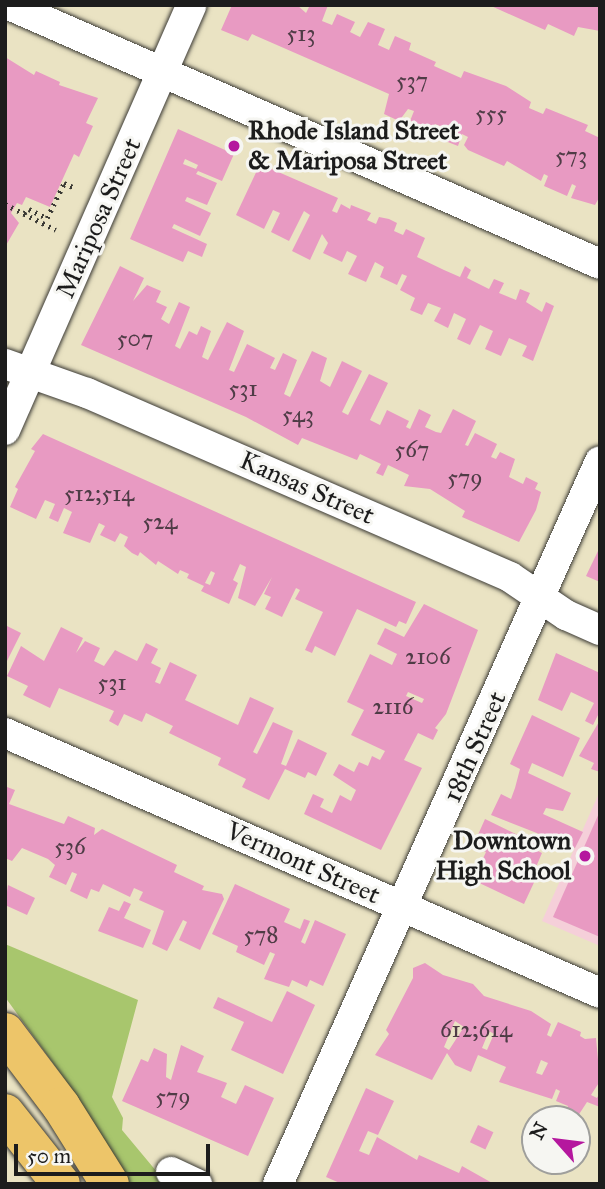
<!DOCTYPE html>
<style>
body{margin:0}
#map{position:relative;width:605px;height:1189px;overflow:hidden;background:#eae3c3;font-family:"IM FELL Great Primer",serif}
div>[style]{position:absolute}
.built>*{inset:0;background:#f5cfd9}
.green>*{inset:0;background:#a8c66d}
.building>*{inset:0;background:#e89ac2;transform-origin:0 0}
.path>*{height:4.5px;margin-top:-2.25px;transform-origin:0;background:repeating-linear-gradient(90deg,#3b3a35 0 2px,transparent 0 7px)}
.roads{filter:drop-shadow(0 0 2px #3b3a35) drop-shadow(0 0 2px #3b3a35)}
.minor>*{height:30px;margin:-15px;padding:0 15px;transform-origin:15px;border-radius:15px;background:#fff}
.highway>*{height:38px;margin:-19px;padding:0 19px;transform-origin:19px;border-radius:19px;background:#edc569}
.dots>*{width:19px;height:19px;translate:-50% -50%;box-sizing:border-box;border:4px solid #f6f6f2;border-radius:50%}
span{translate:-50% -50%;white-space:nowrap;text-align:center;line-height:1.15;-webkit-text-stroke:6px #f6f6f2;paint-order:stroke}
.number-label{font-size:23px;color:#4f3c46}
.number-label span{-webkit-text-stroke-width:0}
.poi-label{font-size:26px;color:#1c1c1c;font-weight:700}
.left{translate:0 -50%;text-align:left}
.right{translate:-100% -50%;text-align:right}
.street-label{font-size:26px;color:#1c1c1c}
.frame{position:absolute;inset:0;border:7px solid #1c1c1c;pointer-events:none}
.north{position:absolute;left:521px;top:1105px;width:70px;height:70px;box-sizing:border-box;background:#f6f6f2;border:2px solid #9f9f9c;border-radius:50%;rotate:298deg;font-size:19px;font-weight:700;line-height:28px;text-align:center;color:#1c1c1c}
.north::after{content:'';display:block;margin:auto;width:24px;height:32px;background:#b5179e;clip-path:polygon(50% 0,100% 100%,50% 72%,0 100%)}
.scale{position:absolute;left:14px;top:1144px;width:196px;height:32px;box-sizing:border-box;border:4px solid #1c1c1c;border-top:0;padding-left:9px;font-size:21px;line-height:24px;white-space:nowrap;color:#1c1c1c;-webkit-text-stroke:5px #f6f6f2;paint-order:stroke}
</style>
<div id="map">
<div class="built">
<div style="clip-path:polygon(600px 791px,600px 946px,542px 921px)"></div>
</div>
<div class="green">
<div style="clip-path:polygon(5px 944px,138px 1000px,112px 1097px,123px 1118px,122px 1130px,167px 1184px,128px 1184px,71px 1088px,5px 997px)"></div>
</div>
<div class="building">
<div style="clip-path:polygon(232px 5px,297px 5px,306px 13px,310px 5px,328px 5px,322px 21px,332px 25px,337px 14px,355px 22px,350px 32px,360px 37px,368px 22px,385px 29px,378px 45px,389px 50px,395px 36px,411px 43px,409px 50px,436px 62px,434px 66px,461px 78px,464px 71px,506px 86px,531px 102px,529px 108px,543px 114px,546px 108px,588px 125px,585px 131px,600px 138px,600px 196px,595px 205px,571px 198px,576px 186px,572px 184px,567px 196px,544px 186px,548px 176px,544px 174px,541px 181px,507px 161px,504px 166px,468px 150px,464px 145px,468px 137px,462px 134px,458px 146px,435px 137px,440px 126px,435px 124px,432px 129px,410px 121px,414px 111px,408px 109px,399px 121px,384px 114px,389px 94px,252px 34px,248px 41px,221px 30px)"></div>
<div style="clip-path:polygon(489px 5px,600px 5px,600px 31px,578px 27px,574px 36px,548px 24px,545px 30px)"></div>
<div style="clip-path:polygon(5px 57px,34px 75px,36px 71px,60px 82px,59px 85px,98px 98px,86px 123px,93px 126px,79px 157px,74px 154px,50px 207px,26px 197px,22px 205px,17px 203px,11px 213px,19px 223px,5px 247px)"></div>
<div style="clip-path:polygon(evenodd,178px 129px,234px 154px,222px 181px,198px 171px,196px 174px,217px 183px,207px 205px,187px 197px,185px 201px,211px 213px,200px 236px,174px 224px,172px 228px,207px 244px,202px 257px,188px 251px,183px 262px,130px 239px,178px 129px,185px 159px,198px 165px,196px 169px,183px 164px,185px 159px)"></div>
<div style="clip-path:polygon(260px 164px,338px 198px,332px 211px,337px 213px,341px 204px,350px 209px,351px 205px,371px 213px,367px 220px,376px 224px,379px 217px,389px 219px,397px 223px,394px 231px,403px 235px,406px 229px,425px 238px,417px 257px,444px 270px,460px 277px,465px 266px,471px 270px,467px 278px,489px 289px,494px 279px,504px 283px,499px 293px,516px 300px,520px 289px,530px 293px,526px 302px,542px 312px,546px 302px,554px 306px,533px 361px,522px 356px,527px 346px,509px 338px,501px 356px,485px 349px,493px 331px,480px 325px,470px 345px,457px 339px,466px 319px,454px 313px,448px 328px,434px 321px,441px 308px,428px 303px,422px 315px,410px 310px,415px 298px,400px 290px,407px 276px,402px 274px,397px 285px,380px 277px,384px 267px,375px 262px,366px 282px,348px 274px,357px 256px,347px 251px,342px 262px,323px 253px,328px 243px,322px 234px,310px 260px,292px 251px,310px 215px,304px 211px,289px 241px,271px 232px,280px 213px,273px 210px,264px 229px,236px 215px)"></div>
<div style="clip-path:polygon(120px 266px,144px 278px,133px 301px,147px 285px,161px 291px,156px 302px,167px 307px,161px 319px,169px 324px,179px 302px,190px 307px,175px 346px,180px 349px,189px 331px,197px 335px,201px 326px,211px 331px,202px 357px,208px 360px,227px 322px,244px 331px,229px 370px,234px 372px,247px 344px,275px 358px,270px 368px,275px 370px,283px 353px,297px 360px,284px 394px,290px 397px,312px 351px,327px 358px,320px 381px,330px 387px,342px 361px,362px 371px,342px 412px,348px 415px,369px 374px,388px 383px,370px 420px,380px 425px,387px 410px,409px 421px,406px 427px,410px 429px,419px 409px,431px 415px,425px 427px,436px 432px,441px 433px,453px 409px,476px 421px,465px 445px,468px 446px,475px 433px,497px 444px,491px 457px,496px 459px,500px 452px,515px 459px,509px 477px,523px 484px,526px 477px,538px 483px,535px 489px,541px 492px,536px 510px,519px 542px,462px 517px,465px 511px,430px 489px,404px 486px,409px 475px,388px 465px,383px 476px,376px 473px,381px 464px,360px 454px,357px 460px,302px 438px,298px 445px,246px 417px,81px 345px)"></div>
<div style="clip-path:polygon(evenodd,43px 434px,416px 602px,406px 624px,399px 621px,396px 627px,357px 609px,335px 656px,315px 646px,312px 653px,305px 650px,323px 612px,295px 599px,300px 590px,296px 588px,282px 617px,265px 609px,271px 597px,264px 594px,272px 577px,255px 606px,238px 598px,246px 567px,240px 564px,233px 580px,238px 583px,229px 604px,201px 591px,204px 586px,187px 578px,189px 574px,180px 570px,178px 574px,158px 561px,156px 565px,140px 552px,138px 556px,132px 553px,124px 546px,128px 537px,120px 533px,115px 542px,100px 535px,105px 526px,99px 523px,90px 543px,63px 533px,72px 512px,64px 508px,58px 522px,49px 518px,55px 504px,45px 500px,36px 519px,10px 507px,18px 489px,15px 487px,35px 451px,31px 449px,43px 434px,211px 571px,215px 573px,210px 585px,205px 583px,211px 571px)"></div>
<div style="clip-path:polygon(598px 551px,600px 552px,600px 582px,586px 576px)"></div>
<div style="clip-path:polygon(evenodd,424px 604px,478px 630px,446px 714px,435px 728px,438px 730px,433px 740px,418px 733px,404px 760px,422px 768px,381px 850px,304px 814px,313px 794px,324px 799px,320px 807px,332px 813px,340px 795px,351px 801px,356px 790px,333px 775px,339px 764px,354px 772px,359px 762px,368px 766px,372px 756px,380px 760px,385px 751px,351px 735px,364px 710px,347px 702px,370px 654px,392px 665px,397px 654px,377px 644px,385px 628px,404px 637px,424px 604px,408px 692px,424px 699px,422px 703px,406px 696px,408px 692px)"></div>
<div style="clip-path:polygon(5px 625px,21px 633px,5px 665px)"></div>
<div style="clip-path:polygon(61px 627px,83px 638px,76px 653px,85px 641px,100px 648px,94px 661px,104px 666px,115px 650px,137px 661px,146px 643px,158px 649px,151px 663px,161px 668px,155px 682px,160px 684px,170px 662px,197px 675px,185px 700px,238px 725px,250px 697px,274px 708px,253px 752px,257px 754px,273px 722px,293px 731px,281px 764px,286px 766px,298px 739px,327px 753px,316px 776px,308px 772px,305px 778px,285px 769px,269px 800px,242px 787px,246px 779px,218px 765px,221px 758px,169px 733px,173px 726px,146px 713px,142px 722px,124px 714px,118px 726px,109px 721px,114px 711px,59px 688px,50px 708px,23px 695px,28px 686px,7px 676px,21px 646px,44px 661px)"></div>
<div style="clip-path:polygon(556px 653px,600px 673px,600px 711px,593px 725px,585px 721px,594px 703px,571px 692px,562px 711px,538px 700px)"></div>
<div style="clip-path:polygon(532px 715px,580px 738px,563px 777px,532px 763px,528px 773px,571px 793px,563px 811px,546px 808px,543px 814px,583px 832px,575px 848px,491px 815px,501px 794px,511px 799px,515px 788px,520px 769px,510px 764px)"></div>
<div style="clip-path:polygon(600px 720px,600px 772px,591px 769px,594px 763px,579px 756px)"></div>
<div style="clip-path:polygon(7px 787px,15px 790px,9px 804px,64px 824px,68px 816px,95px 828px,94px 835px,102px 829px,177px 865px,174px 872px,204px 886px,202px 890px,222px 894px,224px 899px,200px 950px,179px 940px,187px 922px,183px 920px,167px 951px,152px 944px,164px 911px,139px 900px,143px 892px,134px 888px,130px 897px,103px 884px,99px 892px,91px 889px,87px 899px,70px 891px,77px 874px,72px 872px,66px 885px,49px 877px,55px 865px,48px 859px,22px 848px,12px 861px,5px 858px)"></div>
<div style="clip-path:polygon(600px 811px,600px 937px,553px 917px)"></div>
<div style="clip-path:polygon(485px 819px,524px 838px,522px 842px,528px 845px,530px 840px,539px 844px,536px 850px,542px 853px,533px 874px,537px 876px,524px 904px,473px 880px,486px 852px,473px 846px)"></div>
<div style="clip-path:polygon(235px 884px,290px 909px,284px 922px,300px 929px,304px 919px,310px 921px,301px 942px,305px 944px,315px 920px,346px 934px,323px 986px,310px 980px,307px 987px,292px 980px,289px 987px,264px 979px,275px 954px,270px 952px,264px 965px,236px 952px,238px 946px,212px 934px)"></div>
<div style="clip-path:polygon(8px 885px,35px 898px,27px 915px,5px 905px)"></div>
<div style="clip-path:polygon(124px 901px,131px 904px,124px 918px,151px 930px,143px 948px,98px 931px,109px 907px,119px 911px)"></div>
<div style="clip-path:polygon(evenodd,425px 963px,443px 975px,473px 984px,484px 996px,531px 1011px,551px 1024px,547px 1035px,551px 1037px,558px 1022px,581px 1032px,580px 1036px,585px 1039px,596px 1038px,600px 1081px,591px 1095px,597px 1098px,600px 1092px,600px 1107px,587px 1102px,576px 1119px,562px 1119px,568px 1106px,556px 1101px,560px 1091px,556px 1089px,552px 1099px,499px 1082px,506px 1067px,478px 1055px,471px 1072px,455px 1065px,447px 1053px,432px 1080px,375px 1055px,389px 1034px,386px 1030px,413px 978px,413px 968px,425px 963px,455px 1021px,464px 1027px,449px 1050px,444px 1047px,455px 1021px,425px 963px,489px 1031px,494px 1034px,487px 1050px,482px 1048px,489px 1031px,425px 963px,541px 1060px,548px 1063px,542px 1075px,536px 1073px,541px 1060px)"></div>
<div style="clip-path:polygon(287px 991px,315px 1005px,283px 1074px,231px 1050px,244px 1022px,213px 1008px,218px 997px,272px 1022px)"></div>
<div style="clip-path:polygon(181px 1045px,204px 1056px,197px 1072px,227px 1083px,221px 1097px,236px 1104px,245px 1085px,274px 1098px,248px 1156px,122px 1101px,141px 1059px,148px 1062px,154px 1048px,167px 1054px,166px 1077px,171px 1080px)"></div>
<div style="clip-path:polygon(366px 1088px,394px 1101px,378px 1135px,368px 1131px,359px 1151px,369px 1155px,377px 1137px,417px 1160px,419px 1155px,459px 1173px,462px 1166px,494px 1184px,342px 1184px,326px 1177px)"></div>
<div style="left:478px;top:1125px;width:17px;height:19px;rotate:25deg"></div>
</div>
<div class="path">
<div style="left:5px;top:204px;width:57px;rotate:27deg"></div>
<div style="left:24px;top:213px;width:6px;rotate:-39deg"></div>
<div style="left:29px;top:209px;width:20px;rotate:27deg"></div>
<div style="left:47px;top:218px;width:39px;rotate:-64deg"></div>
<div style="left:64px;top:183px;width:12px;rotate:24deg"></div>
</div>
<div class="roads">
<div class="minor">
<div style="left:9px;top:5px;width:645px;rotate:23.66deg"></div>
<div style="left:5px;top:364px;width:87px;rotate:19.5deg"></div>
<div style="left:87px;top:393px;width:461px;rotate:23.5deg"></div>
<div style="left:510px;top:577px;width:68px;rotate:34.2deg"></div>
<div style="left:566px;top:615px;width:37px;rotate:24deg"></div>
<div style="left:5px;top:430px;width:464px;rotate:-66.3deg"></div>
<div style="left:5px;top:733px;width:649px;rotate:23.6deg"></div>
<div style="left:171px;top:1172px;width:29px;rotate:25deg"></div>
<div style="left:278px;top:1184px;width:791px;rotate:-65.99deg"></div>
</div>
<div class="highway">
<div style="left:5px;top:1032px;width:93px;rotate:52.9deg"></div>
<div style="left:61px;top:1106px;width:92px;rotate:57.9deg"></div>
<div style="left:5px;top:1113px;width:90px;rotate:51.7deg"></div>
</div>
</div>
<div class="dots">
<div style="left:234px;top:146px;background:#b5179e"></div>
<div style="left:585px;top:856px;background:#b5179e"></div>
</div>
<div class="number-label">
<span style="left:301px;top:33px">513</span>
<span style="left:412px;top:80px">537</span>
<span style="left:491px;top:113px">555</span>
<span style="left:571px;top:155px">573</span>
<span style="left:135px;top:338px">507</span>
<span style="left:243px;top:388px">531</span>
<span style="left:298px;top:414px">543</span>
<span style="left:412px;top:449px">567</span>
<span style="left:465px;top:477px">579</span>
<span style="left:99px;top:493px">512;514</span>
<span style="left:160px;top:521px">524</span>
<span style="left:428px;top:656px">2106</span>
<span style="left:112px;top:682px">531</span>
<span style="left:393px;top:706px">2116</span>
<span style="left:70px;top:846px">536</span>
<span style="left:261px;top:934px">578</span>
<span style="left:476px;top:1029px">612;614</span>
<span style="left:173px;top:1096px">579</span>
</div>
<div class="poi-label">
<span class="left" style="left:248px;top:146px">Rhode Island Street<br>&amp; Mariposa Street</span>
<span class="right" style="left:571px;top:856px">Downtown<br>High School</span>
</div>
<div class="street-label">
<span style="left:99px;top:218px;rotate:-66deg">Mariposa Street</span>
<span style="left:307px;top:488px;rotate:24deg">Kansas Street</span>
<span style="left:475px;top:747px;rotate:-66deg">18th Street</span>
<span style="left:303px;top:863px;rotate:24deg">Vermont Street</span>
</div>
<div class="frame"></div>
<div class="north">N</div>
<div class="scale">50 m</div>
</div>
